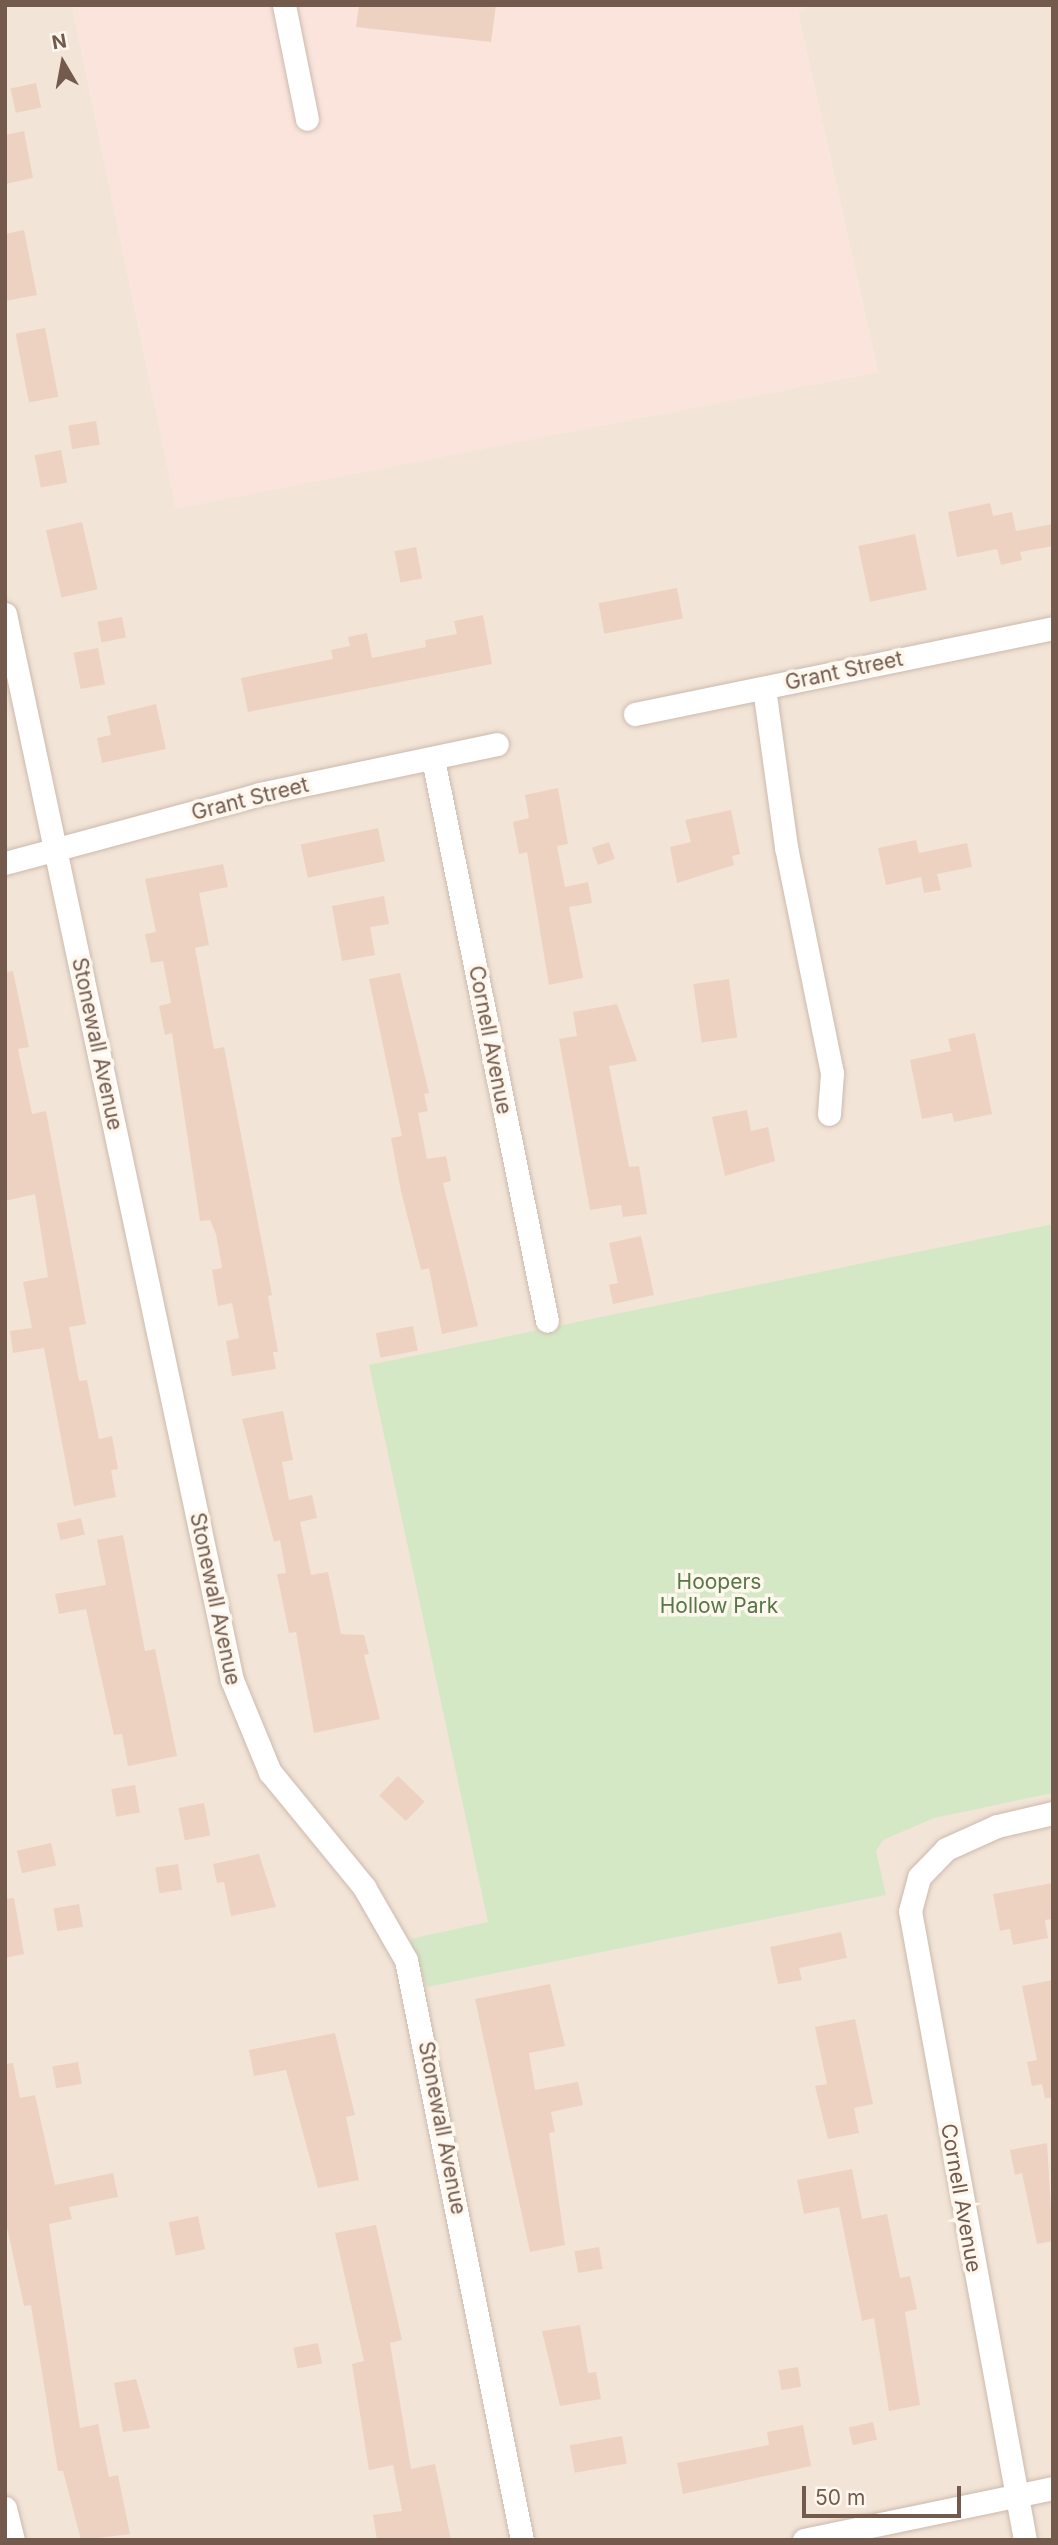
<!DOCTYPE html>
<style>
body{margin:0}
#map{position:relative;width:1058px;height:2545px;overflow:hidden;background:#fbf3e7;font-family:Inter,sans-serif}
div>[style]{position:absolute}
.residential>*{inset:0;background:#f2e4d6}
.commercial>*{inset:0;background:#fae4dc}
.green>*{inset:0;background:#d5e8c6}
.building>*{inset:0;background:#eed2c1;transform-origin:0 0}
.roads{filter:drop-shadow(0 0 2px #ccbaae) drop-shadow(0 0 2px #ccbaae)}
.minor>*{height:23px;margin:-11.5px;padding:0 11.5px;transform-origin:11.5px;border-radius:11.5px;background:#fff}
span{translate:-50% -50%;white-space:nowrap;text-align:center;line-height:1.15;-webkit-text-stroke:7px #fef7ed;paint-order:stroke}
.street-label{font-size:21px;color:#735a4d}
.park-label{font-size:21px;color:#557846}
.frame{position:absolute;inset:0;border:7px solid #735a4d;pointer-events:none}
.north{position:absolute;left:28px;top:28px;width:70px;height:70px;-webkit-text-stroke:5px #fef7ed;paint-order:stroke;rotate:350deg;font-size:19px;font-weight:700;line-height:28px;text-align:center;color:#735a4d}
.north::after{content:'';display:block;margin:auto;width:24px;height:32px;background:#735a4d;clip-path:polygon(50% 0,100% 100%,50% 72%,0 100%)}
.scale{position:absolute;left:802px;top:2486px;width:159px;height:32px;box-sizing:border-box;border:4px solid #735a4d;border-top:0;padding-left:9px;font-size:21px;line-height:24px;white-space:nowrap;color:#735a4d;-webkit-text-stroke:5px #fef7ed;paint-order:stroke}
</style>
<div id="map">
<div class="residential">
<div style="clip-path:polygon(5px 5px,72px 5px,176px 508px,878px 372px,798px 13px,808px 5px,1053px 5px,1053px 2540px,5px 2540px)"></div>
</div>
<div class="commercial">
<div style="clip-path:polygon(72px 5px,808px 5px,798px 13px,878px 372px,176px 509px)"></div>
</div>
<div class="green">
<div style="clip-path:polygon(1053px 1224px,1053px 1793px,934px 1818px,883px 1840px,876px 1851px,886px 1895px,427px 1987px,410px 1939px,488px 1922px,369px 1365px)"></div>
</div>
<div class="building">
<div style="clip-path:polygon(359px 5px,496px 5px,491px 42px,356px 27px)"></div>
<div style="left:36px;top:83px;width:25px;height:26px;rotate:78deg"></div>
<div style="clip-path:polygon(24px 131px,33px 178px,5px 184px,5px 135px)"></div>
<div style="clip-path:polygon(24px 230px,37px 295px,5px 301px,5px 234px)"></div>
<div style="left:45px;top:328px;width:70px;height:30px;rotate:79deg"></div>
<div style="left:96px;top:421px;width:24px;height:28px;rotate:81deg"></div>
<div style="left:61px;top:450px;width:33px;height:27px;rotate:79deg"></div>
<div style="clip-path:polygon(990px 503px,993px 516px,1012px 512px,1016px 531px,1053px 524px,1053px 546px,1020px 552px,1022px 560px,1001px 565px,997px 549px,957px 557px,948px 512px)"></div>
<div style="left:82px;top:522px;width:69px;height:37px;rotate:77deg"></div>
<div style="left:915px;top:534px;width:57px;height:58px;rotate:78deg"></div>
<div style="left:416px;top:547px;width:32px;height:22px;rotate:79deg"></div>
<div style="left:677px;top:588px;width:31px;height:80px;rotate:79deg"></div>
<div style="clip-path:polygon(483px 615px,492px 664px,248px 712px,241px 678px,333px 659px,331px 650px,350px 646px,348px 637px,367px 633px,372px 658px,426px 647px,425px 640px,457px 634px,454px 621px)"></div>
<div style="left:122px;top:617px;width:21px;height:25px;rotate:79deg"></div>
<div style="left:98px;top:648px;width:37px;height:25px;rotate:79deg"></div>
<div style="clip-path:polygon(156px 704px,166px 749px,102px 763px,97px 738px,111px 735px,107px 716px)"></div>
<div style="clip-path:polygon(558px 788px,568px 844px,557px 846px,565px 887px,588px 882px,592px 903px,569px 907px,583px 978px,549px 985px,527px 852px,519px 854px,513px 822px,529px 818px,525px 795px)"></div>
<div style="clip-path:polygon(731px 810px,740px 854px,732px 856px,734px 865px,677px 883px,670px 847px,691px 842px,685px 820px)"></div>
<div style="left:378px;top:828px;width:34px;height:79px;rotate:78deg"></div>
<div style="clip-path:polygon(916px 840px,919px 853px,967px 843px,972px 867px,937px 874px,941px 890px,924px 893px,921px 877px,886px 885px,878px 848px)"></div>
<div style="left:609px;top:842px;width:18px;height:18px;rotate:71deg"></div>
<div style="clip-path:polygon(223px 864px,228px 887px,199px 893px,209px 945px,195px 948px,214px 1049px,224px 1047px,272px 1295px,268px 1296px,278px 1352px,273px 1352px,276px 1369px,232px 1376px,226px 1341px,239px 1338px,232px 1303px,218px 1306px,212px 1270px,222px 1268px,216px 1234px,210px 1220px,200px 1221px,172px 1033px,165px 1035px,159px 1006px,171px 1003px,163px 961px,151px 963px,145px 934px,156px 932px,145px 879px)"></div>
<div style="clip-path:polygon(384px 896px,389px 924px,370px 927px,375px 955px,342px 961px,332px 906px)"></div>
<div style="clip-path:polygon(13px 971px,29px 1047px,18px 1049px,32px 1114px,46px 1111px,86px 1324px,69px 1327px,79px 1381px,87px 1380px,99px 1439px,112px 1436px,118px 1469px,111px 1470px,116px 1497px,74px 1506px,44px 1348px,13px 1353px,10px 1331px,32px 1328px,23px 1282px,48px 1277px,35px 1194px,5px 1201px,5px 972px)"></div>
<div style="clip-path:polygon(400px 973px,429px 1093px,424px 1094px,428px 1111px,418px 1113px,427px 1159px,446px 1156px,451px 1181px,443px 1183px,478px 1326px,442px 1334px,429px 1268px,421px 1270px,401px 1191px,391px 1138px,402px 1136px,369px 979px)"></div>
<div style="left:729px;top:979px;width:59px;height:36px;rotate:82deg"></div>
<div style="clip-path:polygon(617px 1004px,637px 1061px,609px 1066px,629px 1167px,639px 1166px,647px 1214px,623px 1217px,621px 1205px,590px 1210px,559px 1039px,577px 1036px,573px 1012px)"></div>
<div style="clip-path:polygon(975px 1033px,992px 1114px,954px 1122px,952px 1113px,922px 1119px,910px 1060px,951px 1051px,948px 1039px)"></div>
<div style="clip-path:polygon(747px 1110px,751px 1131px,768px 1127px,775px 1161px,725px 1176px,712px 1117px)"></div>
<div style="clip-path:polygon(641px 1236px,654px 1295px,613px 1304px,609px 1285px,618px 1283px,609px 1243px)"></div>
<div style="left:413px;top:1326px;width:25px;height:38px;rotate:79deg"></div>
<div style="clip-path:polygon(283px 1411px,293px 1460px,282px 1462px,289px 1500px,312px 1495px,317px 1518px,300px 1522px,311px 1575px,328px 1572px,341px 1634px,364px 1635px,369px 1654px,364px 1655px,380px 1719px,314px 1733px,296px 1632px,289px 1633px,277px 1574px,286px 1573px,280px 1540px,274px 1542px,242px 1419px)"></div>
<div style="left:81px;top:1518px;width:17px;height:25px;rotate:77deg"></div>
<div style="clip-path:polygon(123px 1535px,145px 1651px,155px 1649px,177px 1756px,128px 1766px,122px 1734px,114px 1735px,86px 1609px,59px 1614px,55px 1594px,106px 1585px,97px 1540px)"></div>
<div style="left:398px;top:1776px;width:37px;height:27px;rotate:44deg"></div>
<div style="left:135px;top:1785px;width:28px;height:24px;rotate:80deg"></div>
<div style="left:204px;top:1803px;width:33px;height:26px;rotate:79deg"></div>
<div style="left:51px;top:1843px;width:23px;height:35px;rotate:77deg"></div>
<div style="clip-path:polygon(259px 1854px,276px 1907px,231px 1916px,224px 1882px,217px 1883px,213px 1864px)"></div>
<div style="left:178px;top:1864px;width:26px;height:23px;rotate:81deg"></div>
<div style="clip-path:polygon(1053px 1883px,1053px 1919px,1045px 1920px,1048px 1938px,1013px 1945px,1010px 1929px,1000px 1931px,993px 1894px)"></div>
<div style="clip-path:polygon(14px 1898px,24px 1954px,5px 1958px,5px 1899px)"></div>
<div style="left:79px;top:1904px;width:23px;height:26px;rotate:80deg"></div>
<div style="clip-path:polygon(841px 1932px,847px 1958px,799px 1968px,802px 1980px,778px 1984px,770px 1947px)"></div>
<div style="clip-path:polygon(1053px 1980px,1053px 2098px,1045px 2098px,1042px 2084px,1032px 2086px,1027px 2062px,1037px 2060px,1022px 1986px)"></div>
<div style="clip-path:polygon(550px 1984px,565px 2046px,529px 2053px,535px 2090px,578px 2082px,583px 2105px,551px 2112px,555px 2132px,549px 2133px,565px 2245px,530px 2252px,475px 1999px)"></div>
<div style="clip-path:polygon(855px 2019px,873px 2104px,854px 2108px,859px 2133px,828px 2139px,815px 2086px,827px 2084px,815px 2027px)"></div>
<div style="clip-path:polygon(335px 2033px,355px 2115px,346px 2117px,359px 2180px,318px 2188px,286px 2070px,254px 2076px,249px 2050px)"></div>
<div style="left:78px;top:2062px;width:22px;height:26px;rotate:80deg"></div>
<div style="clip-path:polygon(13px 2063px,20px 2098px,35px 2095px,55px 2185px,113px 2173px,118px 2197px,69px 2207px,72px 2219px,49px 2224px,80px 2428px,98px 2424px,109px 2477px,118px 2475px,130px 2534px,81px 2540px,63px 2471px,58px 2471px,31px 2305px,24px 2306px,5px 2218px,5px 2064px)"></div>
<div style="clip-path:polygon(1047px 2143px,1053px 2241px,1037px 2244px,1022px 2173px,1015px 2175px,1010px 2150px)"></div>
<div style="clip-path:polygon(852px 2169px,862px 2219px,887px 2214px,900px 2278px,910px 2276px,917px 2309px,905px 2312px,920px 2405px,889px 2411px,874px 2318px,862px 2321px,839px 2207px,804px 2214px,797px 2180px)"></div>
<div style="left:198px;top:2216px;width:34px;height:30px;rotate:78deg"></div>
<div style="clip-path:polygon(376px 2225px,402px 2340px,390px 2343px,411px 2469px,435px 2464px,451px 2540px,377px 2540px,373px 2515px,402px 2511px,393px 2465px,369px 2470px,352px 2364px,364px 2361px,335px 2233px)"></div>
<div style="left:599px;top:2247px;width:22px;height:25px;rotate:80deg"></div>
<div style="clip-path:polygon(580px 2325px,588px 2373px,596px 2372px,601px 2399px,560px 2406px,542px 2331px)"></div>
<div style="left:318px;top:2343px;width:21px;height:25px;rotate:79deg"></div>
<div style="left:798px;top:2367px;width:20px;height:20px;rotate:81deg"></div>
<div style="clip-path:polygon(136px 2379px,150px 2428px,123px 2432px,114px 2383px)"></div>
<div style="left:873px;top:2422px;width:18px;height:25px;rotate:77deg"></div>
<div style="clip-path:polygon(803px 2425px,811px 2466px,683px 2494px,677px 2463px,769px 2445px,767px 2432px)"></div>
<div style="left:622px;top:2436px;width:28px;height:53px;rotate:80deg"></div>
</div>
<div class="roads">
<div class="minor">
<div style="left:284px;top:5px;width:116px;rotate:78.6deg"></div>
<div style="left:5px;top:614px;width:1090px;rotate:77.98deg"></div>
<div style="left:232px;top:1680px;width:100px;rotate:67.6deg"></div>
<div style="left:270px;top:1772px;width:149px;rotate:50.7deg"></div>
<div style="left:364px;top:1887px;width:84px;rotate:60.1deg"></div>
<div style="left:406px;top:1960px;width:591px;rotate:78.69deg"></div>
<div style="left:764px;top:688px;width:161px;rotate:82.1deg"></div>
<div style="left:786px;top:847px;width:231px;rotate:78.5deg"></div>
<div style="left:832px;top:1073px;width:41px;rotate:94.2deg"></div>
<div style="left:635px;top:714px;width:427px;rotate:-11.6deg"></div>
<div style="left:433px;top:759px;width:573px;rotate:78.53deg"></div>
<div style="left:5px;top:863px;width:264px;rotate:-15.1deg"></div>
<div style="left:260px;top:794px;width:242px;rotate:-11.9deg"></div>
<div style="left:5px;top:2508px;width:33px;rotate:76deg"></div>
<div style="left:804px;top:2540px;width:254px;rotate:-11.8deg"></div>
<div style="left:1025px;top:2540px;width:639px;rotate:-100.36deg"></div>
<div style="left:910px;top:1911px;width:35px;rotate:-75deg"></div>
<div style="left:919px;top:1877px;width:39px;rotate:-46deg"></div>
<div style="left:946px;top:1849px;width:56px;rotate:-24.3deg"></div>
<div style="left:997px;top:1826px;width:57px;rotate:-13.1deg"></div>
</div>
</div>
<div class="street-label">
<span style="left:844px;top:671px;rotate:-12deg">Grant Street</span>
<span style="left:250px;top:799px;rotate:-14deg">Grant Street</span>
<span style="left:490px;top:1040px;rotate:79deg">Cornell Avenue</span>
<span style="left:97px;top:1044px;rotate:78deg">Stonewall Avenue</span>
<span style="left:215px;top:1599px;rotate:78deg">Stonewall Avenue</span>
<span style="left:442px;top:2128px;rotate:79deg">Stonewall Avenue</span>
<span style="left:961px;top:2198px;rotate:80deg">Cornell Avenue</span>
</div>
<div class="park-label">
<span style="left:719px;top:1594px">Hoopers<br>Hollow Park</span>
</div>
<div class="frame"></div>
<div class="north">N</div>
<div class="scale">50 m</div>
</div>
